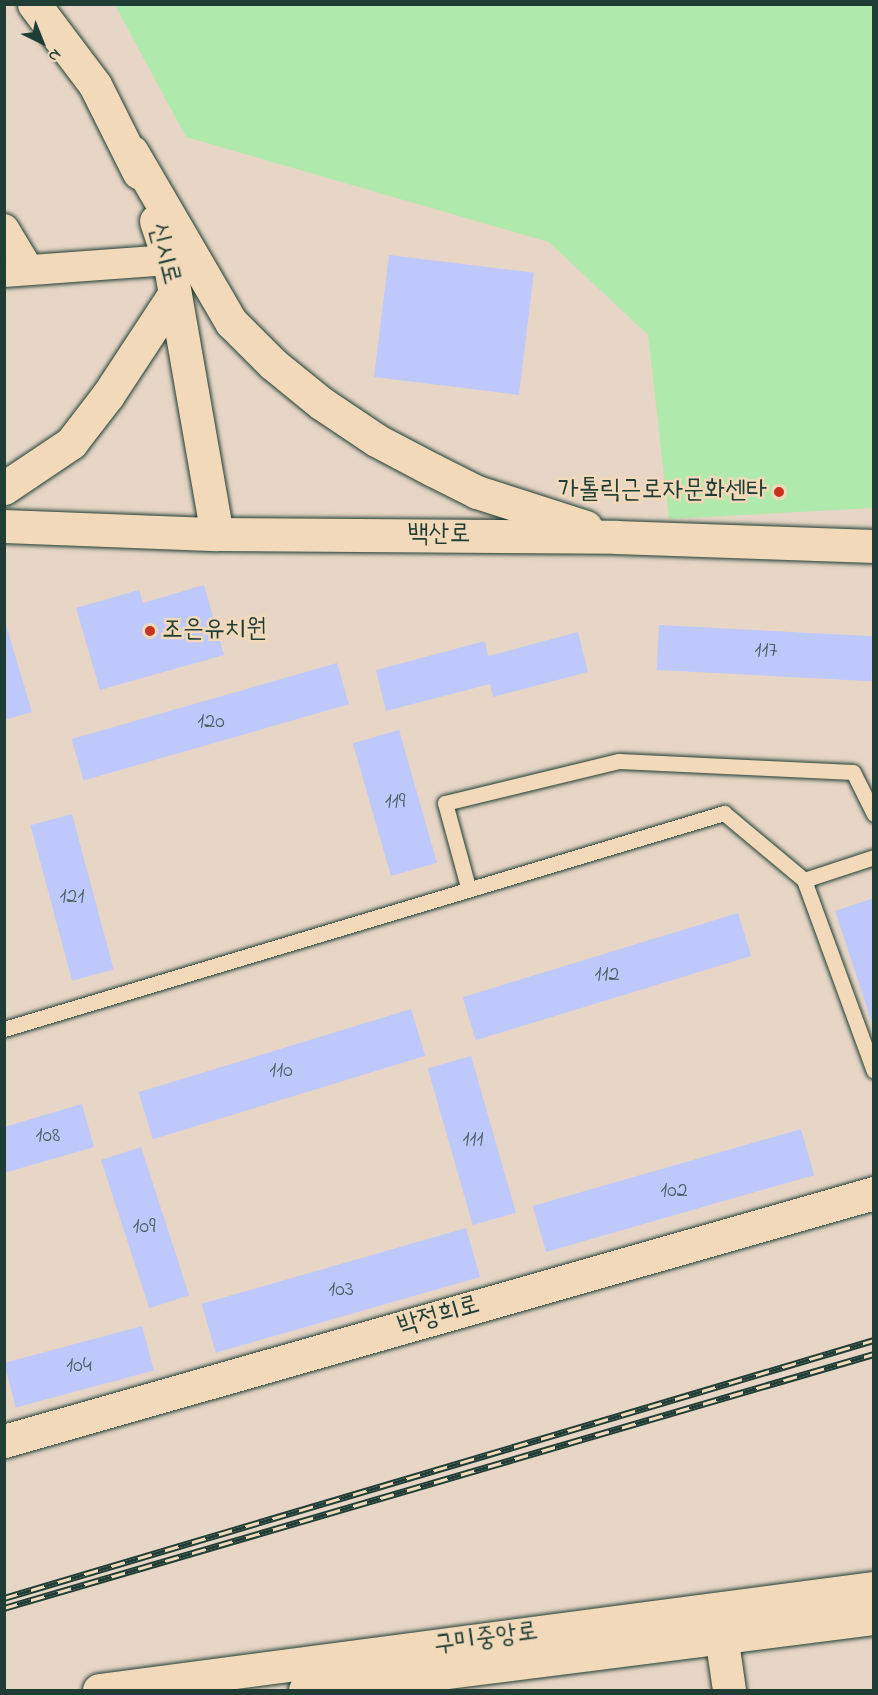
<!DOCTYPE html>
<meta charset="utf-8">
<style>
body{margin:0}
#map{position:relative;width:878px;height:1695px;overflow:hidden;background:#e7d6c6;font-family:"Indie Flower","Poor Story",sans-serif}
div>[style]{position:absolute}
.green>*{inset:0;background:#b0e9ac}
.building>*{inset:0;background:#bfc8fa;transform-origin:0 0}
.roads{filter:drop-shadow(0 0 2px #1f3d34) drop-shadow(0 0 2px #1f3d34)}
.lane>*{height:15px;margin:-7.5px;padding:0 7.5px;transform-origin:7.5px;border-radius:7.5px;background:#f1d9b9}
.street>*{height:30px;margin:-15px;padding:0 15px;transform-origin:15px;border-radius:15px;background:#f1d9b9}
.secondary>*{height:33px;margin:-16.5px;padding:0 16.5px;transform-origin:16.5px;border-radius:16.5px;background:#f1d9b9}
.rail>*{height:7px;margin-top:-3.5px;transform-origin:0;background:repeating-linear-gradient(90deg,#f1d9b9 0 14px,#1f3d34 0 28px);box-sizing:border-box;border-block:2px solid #1f3d34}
.dots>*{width:16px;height:16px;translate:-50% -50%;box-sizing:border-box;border:3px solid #f1d9b9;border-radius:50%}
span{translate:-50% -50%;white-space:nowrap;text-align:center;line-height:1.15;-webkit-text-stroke:5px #f1d9b9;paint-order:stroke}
.number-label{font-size:22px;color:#476066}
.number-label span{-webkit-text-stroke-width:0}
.street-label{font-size:26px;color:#1f3d34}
.poi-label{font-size:26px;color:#1f3d34}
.right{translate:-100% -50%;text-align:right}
.left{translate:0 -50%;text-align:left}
.frame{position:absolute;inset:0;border:6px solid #1f3d34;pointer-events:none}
.north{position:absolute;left:12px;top:12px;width:60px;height:60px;-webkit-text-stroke:4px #f1d9b9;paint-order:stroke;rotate:137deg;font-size:16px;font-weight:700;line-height:24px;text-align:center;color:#1f3d34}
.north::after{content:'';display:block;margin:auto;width:21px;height:27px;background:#1f3d34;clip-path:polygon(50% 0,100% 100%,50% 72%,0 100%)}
</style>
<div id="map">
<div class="green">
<div style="clip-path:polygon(115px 5px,873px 5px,873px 508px,669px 519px,648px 335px,549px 242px,186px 137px)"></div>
</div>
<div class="building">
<div style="left:389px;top:255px;width:146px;height:123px;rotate:7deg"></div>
<div style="clip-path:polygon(204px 585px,224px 655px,100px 690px,76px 608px,139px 590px,143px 603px)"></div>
<div style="clip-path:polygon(4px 618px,32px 712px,4px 720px)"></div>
<div style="left:659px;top:625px;width:215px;height:45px;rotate:3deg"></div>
<div style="clip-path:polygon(578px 632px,588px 672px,493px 697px,490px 684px,386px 711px,376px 670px,485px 641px,488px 656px)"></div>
<div style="left:337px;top:663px;width:43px;height:276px;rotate:74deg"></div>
<div style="left:399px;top:730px;width:138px;height:48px;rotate:74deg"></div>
<div style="left:72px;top:814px;width:161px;height:43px;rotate:75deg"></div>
<div style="clip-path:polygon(874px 898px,874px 1026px,873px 1026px,835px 911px)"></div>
<div style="left:738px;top:913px;width:45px;height:288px;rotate:73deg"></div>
<div style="left:411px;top:1009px;width:49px;height:285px;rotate:73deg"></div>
<div style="left:471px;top:1056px;width:163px;height:45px;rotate:74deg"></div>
<div style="clip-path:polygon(82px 1104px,94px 1147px,4px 1173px,4px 1127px)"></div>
<div style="left:801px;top:1129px;width:48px;height:279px;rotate:74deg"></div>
<div style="left:141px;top:1147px;width:156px;height:42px;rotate:72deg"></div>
<div style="left:466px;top:1228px;width:51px;height:275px;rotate:74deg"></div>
<div style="left:142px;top:1326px;width:46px;height:143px;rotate:75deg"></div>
</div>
<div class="roads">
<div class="lane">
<div style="left:804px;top:880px;width:74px;rotate:-18.2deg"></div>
<div style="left:468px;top:887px;width:87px;rotate:-105.3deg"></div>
<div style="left:445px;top:803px;width:179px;rotate:-13.6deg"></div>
<div style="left:619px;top:761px;width:234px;rotate:2.7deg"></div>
<div style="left:853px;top:772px;width:47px;rotate:63.4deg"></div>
<div style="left:4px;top:1029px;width:752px;rotate:-16.7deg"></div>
<div style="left:724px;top:813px;width:104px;rotate:39.9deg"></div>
<div style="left:804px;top:880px;width:203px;rotate:69.9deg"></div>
</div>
<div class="street">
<div style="left:4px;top:229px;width:47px;rotate:59deg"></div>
<div style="left:4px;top:272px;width:165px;rotate:-4.2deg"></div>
</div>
<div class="secondary">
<div style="left:34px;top:4px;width:101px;rotate:53deg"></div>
<div style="left:95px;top:85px;width:98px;rotate:63.4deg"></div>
<div style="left:132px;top:152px;width:197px;rotate:59.8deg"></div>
<div style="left:231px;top:322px;width:59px;rotate:45deg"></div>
<div style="left:273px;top:364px;width:62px;rotate:39.1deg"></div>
<div style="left:321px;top:403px;width:66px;rotate:33.9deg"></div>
<div style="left:376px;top:440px;width:64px;rotate:27.8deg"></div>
<div style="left:433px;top:470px;width:49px;rotate:26.6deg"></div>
<div style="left:477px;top:492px;width:114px;rotate:17.8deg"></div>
<div style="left:156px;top:221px;width:41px;rotate:71.6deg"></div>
<div style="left:169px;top:260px;width:278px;rotate:80.1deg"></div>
<div style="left:4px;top:488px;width:81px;rotate:-33.9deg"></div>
<div style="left:71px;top:443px;width:61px;rotate:-52.4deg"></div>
<div style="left:108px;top:395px;width:118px;rotate:-56.7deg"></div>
<div style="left:4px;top:526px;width:213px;rotate:2.2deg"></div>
<div style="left:217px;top:534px;width:399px;rotate:0.4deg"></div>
<div style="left:616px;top:537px;width:258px;rotate:2deg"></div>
<div style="left:4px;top:1441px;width:905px;rotate:-15.91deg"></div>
<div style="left:721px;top:1635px;width:56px;rotate:81.7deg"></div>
<div style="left:99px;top:1690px;width:782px;rotate:-7.5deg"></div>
<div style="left:305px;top:1690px;width:574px;rotate:-7.21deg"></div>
</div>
</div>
<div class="rail">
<div style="left:4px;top:1598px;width:907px;rotate:-16.52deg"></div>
<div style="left:4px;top:1608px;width:906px;rotate:-16.28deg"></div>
</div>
<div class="dots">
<div style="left:779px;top:492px;background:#c8321e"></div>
<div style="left:150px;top:631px;background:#c8321e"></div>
</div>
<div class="number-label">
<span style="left:766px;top:652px">117</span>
<span style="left:211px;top:723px">120</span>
<span style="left:395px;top:803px">119</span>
<span style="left:72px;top:898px">121</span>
<span style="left:607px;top:976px">112</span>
<span style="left:281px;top:1072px">110</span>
<span style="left:48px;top:1137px">108</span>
<span style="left:473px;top:1141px">111</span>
<span style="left:674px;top:1192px">102</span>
<span style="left:144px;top:1228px">109</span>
<span style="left:341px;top:1291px">103</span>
<span style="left:79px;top:1367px">104</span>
</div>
<div class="street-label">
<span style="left:163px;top:254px;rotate:76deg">신시로</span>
<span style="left:439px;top:536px">백산로</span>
<span style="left:439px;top:1317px;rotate:-16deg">박정희로</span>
<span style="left:486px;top:1640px;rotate:-8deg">구미중앙로</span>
</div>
<div class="poi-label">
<span class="right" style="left:767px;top:492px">가톨릭근로자문화센타</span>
<span class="left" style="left:162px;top:631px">조은유치원</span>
</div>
<div class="frame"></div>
<div class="north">N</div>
</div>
